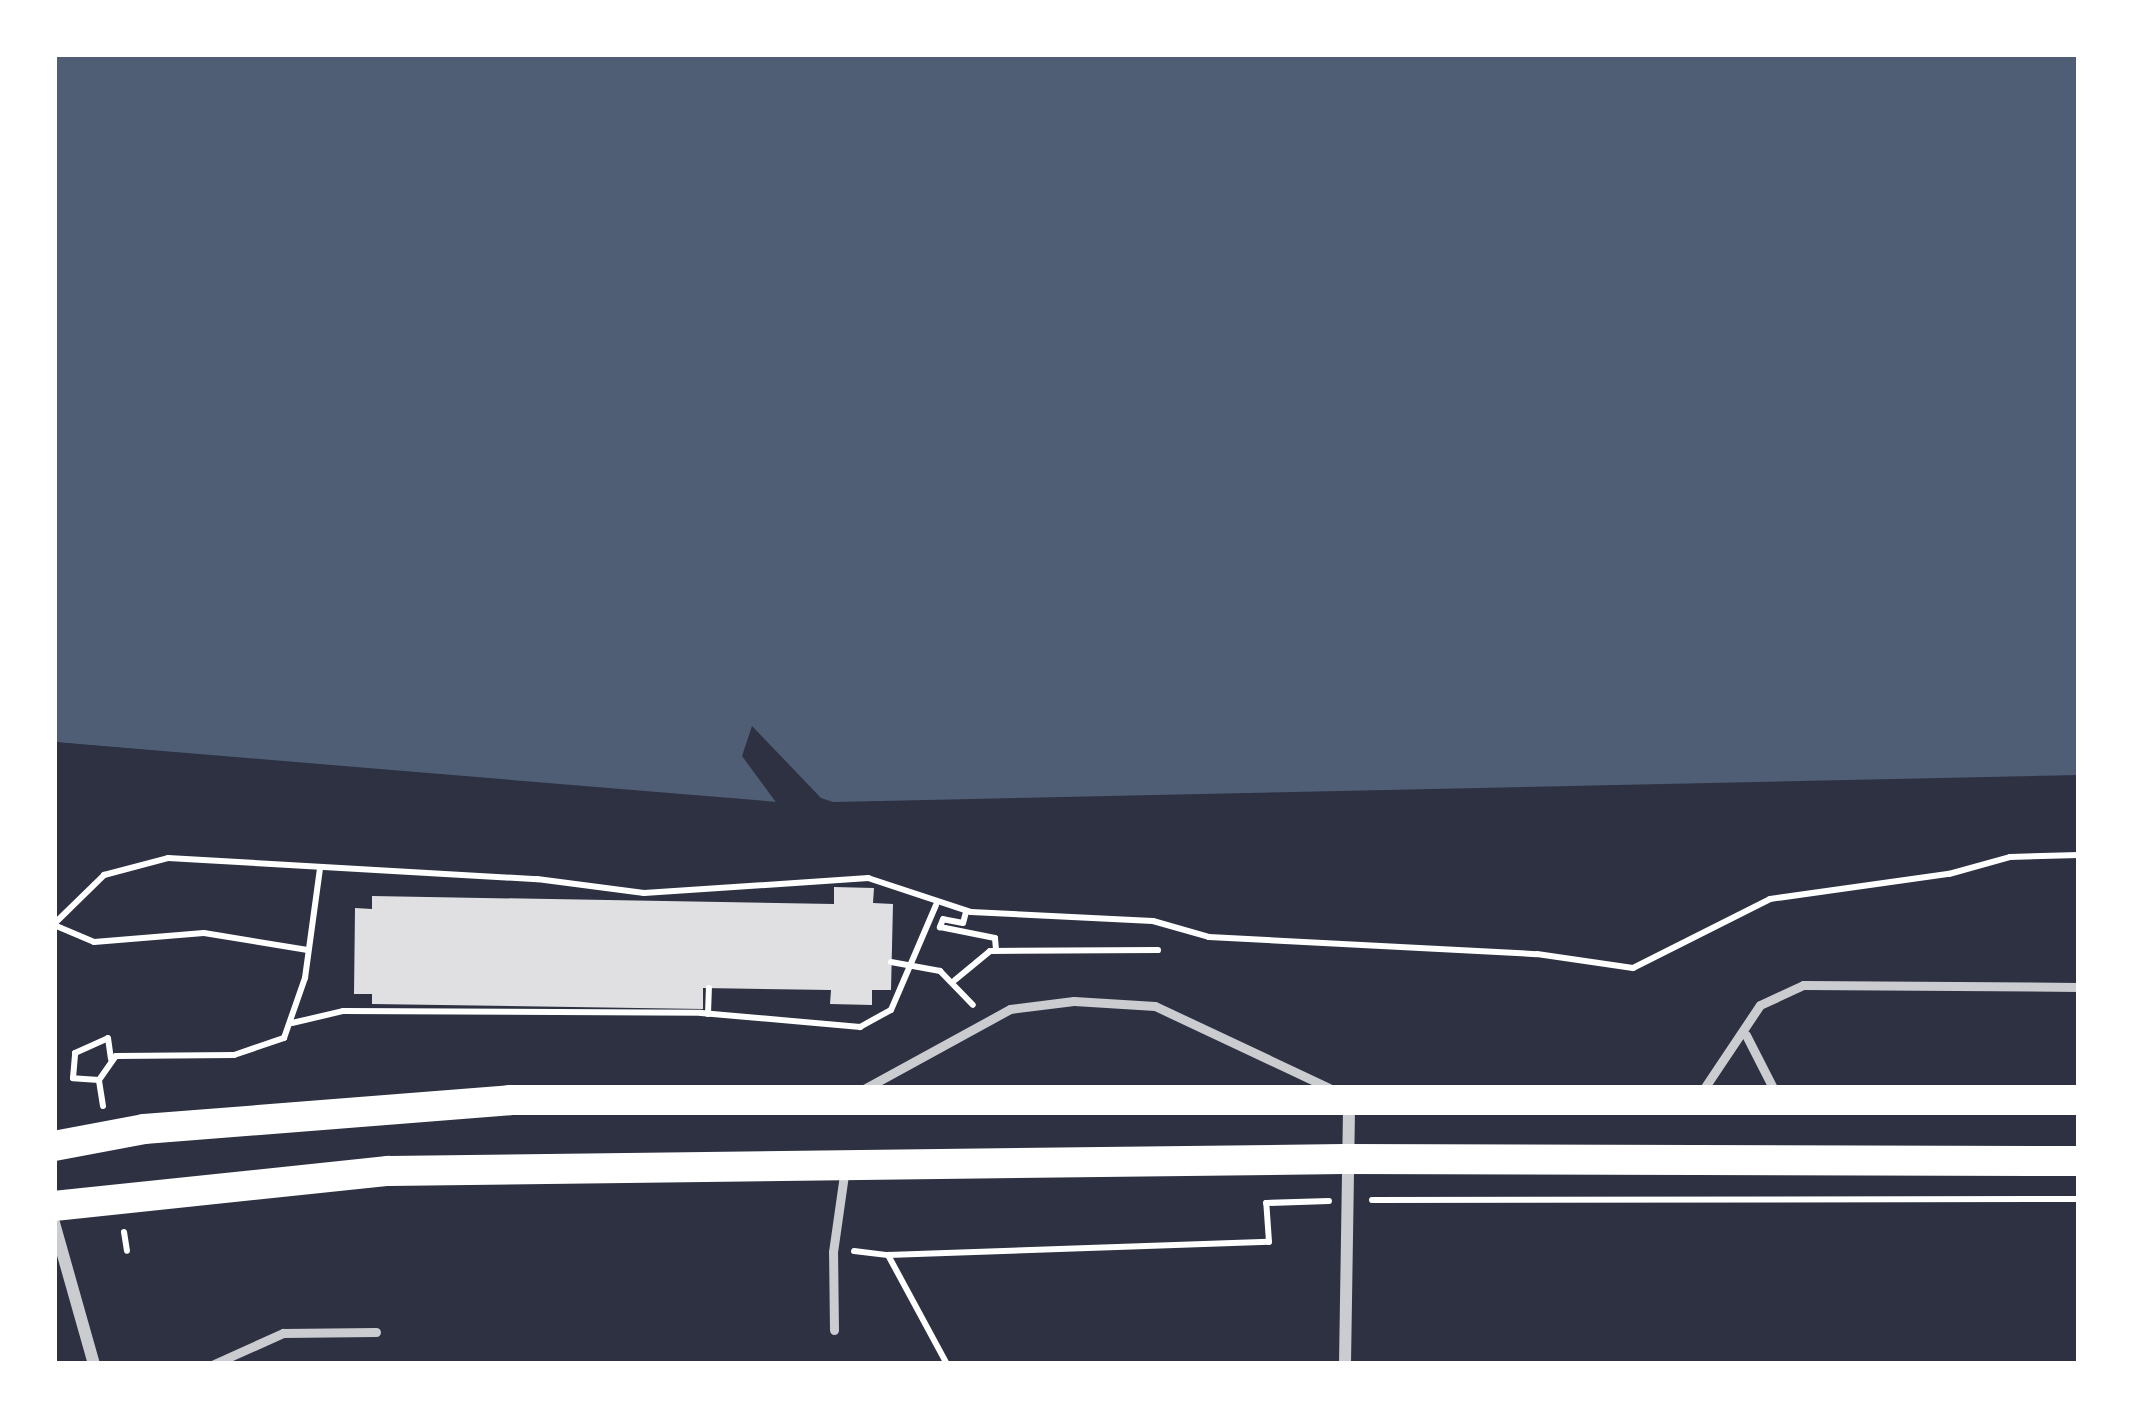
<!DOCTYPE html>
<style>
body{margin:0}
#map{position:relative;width:2133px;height:1418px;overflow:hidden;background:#2d3142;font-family:Commissioner,sans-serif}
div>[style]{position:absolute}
.water>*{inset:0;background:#4f5d75}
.pier>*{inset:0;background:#2d3142;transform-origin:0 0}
.building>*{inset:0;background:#e0e0e3}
.path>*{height:6px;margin:-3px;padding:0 3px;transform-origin:3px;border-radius:3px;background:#fff}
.service>*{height:9px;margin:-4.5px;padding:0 4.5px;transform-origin:4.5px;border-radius:4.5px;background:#caccd0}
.minor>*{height:12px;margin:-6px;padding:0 6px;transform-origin:6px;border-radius:6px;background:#caccd0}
.primary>*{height:30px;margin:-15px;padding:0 15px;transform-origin:15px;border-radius:15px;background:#fff}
span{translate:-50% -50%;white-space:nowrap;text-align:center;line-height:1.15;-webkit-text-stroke:12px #fff;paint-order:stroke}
.frame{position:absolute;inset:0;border:57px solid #fff;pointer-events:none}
</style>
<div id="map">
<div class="water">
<div style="clip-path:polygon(54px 54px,2079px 54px,2079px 775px,790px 803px,54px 742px)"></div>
</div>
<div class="pier">
<div style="clip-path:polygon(752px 726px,821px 798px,851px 808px,781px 809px,742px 756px)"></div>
<div style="left:54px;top:742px;width:642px;height:6px;rotate:5deg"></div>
</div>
<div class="building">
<div style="clip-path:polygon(834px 887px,874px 888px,873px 903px,893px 904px,891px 990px,872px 990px,872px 1005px,830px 1004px,831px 990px,703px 988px,703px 1009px,372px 1004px,372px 994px,354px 994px,355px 908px,372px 909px,372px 896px,834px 904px)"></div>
</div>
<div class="path">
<div style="left:966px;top:912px;width:11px;rotate:105deg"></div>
<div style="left:963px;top:923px;width:20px;rotate:-169deg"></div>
<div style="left:943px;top:919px;width:9px;rotate:111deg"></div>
<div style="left:940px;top:927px;width:56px;rotate:11.3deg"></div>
<div style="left:995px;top:938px;width:12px;rotate:85deg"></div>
<div style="left:54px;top:924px;width:70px;rotate:-44.4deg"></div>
<div style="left:104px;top:875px;width:66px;rotate:-14.9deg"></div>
<div style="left:168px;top:858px;width:370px;rotate:3.3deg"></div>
<div style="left:537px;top:879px;width:108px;rotate:7.5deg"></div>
<div style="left:644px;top:893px;width:225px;rotate:-3.8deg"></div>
<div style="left:868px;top:878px;width:108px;rotate:18.3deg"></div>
<div style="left:971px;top:912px;width:182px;rotate:2.8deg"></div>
<div style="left:1153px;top:921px;width:58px;rotate:15.9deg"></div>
<div style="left:1209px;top:937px;width:328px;rotate:3deg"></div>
<div style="left:1537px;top:954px;width:97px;rotate:8.3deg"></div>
<div style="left:1633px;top:968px;width:153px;rotate:-26.7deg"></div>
<div style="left:1770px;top:899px;width:181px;rotate:-8deg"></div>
<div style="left:1949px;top:874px;width:63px;rotate:-15.6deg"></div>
<div style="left:2010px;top:857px;width:69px;rotate:-1.7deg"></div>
<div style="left:54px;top:925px;width:43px;rotate:23deg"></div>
<div style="left:94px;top:942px;width:110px;rotate:-4.7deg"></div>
<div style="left:204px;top:933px;width:105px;rotate:9.3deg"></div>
<div style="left:891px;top:962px;width:50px;rotate:10.4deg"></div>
<div style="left:940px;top:971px;width:47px;rotate:45.9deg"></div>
<div style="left:955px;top:980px;width:45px;rotate:-39.6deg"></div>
<div style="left:990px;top:951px;width:168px;rotate:-0.3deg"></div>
<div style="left:708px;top:1014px;width:26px;rotate:-88deg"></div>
<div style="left:292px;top:1023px;width:52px;rotate:-13.2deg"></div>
<div style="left:343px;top:1011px;width:358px;rotate:0.3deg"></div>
<div style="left:701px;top:1013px;width:160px;rotate:5deg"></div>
<div style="left:860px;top:1027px;width:35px;rotate:-29deg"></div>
<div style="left:891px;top:1010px;width:114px;rotate:-66.8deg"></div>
<div style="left:99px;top:1080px;width:26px;rotate:-176deg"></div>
<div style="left:73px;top:1078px;width:25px;rotate:-85deg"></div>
<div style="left:75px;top:1053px;width:36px;rotate:-24deg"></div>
<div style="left:108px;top:1038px;width:21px;rotate:82deg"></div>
<div style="left:103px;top:1106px;width:26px;rotate:-99deg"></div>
<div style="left:99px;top:1080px;width:29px;rotate:-55deg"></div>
<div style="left:116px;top:1056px;width:118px;rotate:-0.5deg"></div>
<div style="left:234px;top:1055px;width:53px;rotate:-18.8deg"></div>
<div style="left:284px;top:1038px;width:64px;rotate:-70.7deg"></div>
<div style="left:305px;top:978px;width:110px;rotate:-82.2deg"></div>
<div style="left:1372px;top:1200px;width:707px;rotate:-0.08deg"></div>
<div style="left:124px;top:1232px;width:19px;rotate:81deg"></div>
<div style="left:854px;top:1251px;width:34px;rotate:7deg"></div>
<div style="left:888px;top:1255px;width:124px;rotate:61.6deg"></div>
<div style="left:888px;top:1255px;width:381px;rotate:-2deg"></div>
<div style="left:1269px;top:1242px;width:39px;rotate:-94deg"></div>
<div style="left:1266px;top:1203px;width:63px;rotate:-1.8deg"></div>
</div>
<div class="service">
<div style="left:1746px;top:1035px;width:66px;rotate:63deg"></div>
<div style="left:864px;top:1089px;width:166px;rotate:-28.7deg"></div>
<div style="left:1010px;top:1009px;width:64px;rotate:-7.1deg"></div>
<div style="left:1074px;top:1001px;width:81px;rotate:3.5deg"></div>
<div style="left:1155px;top:1006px;width:192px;rotate:25.2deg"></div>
<div style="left:1703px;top:1090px;width:102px;rotate:-56.2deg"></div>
<div style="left:1760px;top:1005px;width:47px;rotate:-24.9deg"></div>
<div style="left:1803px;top:985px;width:276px;rotate:0.4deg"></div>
<div style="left:834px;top:1330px;width:78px;rotate:-90.7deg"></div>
<div style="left:833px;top:1252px;width:85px;rotate:-81.9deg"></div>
<div style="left:214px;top:1364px;width:76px;rotate:-24.2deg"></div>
<div style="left:283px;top:1333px;width:93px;rotate:-0.6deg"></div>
</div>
<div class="minor">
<div style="left:54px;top:1223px;width:147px;rotate:74.2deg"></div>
<div style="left:1345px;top:1364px;width:262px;rotate:-89.1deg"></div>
</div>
<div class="primary">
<div style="left:54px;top:1146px;width:92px;rotate:-10.7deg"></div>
<div style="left:144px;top:1129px;width:367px;rotate:-4.5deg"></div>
<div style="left:510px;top:1100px;width:1569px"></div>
<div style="left:54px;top:1206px;width:336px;rotate:-6deg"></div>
<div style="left:388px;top:1171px;width:956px;rotate:-0.72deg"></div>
<div style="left:1344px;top:1159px;width:735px;rotate:0.16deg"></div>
</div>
<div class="frame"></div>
</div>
